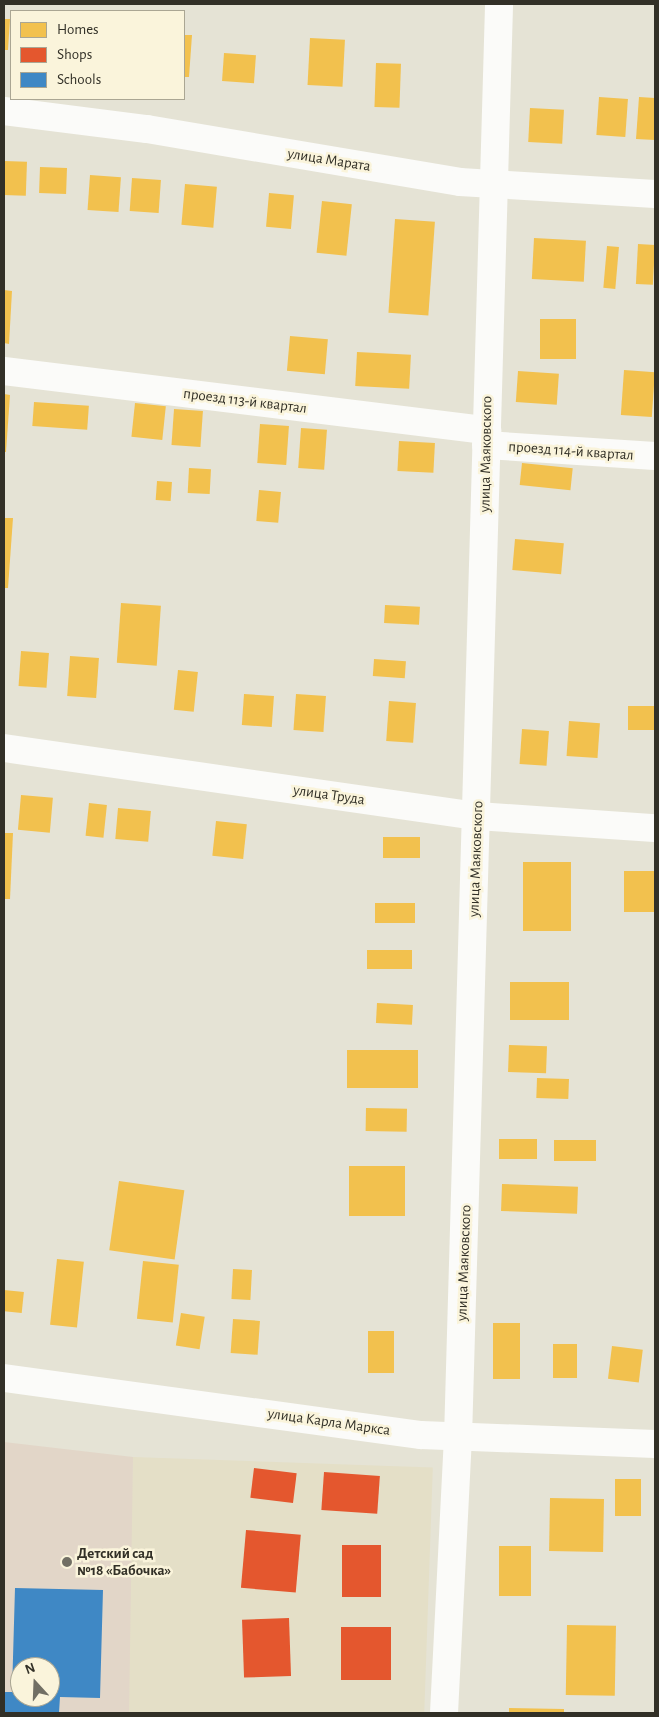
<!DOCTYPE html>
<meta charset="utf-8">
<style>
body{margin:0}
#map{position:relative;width:659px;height:1717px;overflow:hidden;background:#e5e3d5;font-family:"Alegreya Sans",sans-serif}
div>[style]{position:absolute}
.built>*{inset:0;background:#e4dfc7;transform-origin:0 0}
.education>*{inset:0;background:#e2d6c8}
.homes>*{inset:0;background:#f2c14e;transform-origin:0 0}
.shops>*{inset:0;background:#e4572e;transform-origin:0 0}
.schools>*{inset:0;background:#3f88c5}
.street>*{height:28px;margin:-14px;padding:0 14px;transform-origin:14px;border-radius:14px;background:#fbfbf9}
.dots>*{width:14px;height:14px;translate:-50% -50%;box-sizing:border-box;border:2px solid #faf4db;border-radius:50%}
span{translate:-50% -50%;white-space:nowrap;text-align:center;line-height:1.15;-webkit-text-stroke:5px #faf4db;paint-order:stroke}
.street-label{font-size:15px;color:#323027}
.poi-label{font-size:15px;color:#323027;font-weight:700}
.left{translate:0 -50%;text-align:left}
.frame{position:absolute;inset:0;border:5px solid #323027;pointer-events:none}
.legend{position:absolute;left:10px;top:10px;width:175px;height:90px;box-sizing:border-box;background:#faf4db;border:1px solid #aaa693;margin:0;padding:6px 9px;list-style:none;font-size:15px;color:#323027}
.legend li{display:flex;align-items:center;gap:10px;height:25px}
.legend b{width:25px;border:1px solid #aaa693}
.north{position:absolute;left:10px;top:1657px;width:50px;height:50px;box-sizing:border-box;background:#faf4db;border:1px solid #aaa693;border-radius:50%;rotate:340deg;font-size:14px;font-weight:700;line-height:20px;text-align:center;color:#323027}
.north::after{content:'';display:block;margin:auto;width:18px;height:22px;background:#716f64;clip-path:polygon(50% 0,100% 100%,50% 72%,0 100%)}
</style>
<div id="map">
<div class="built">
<div style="left:133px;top:1457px;width:300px;height:256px;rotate:2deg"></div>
</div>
<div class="education">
<div style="clip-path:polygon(evenodd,4px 1442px,133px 1457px,129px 1713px,4px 1713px,4px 1442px,20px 1667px,50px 1667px,50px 1697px,20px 1697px,20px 1667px)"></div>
</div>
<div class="homes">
<div style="clip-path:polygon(4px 19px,10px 19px,8px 50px,4px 50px)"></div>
<div style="clip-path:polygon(184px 35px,192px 35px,189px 77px,184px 77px)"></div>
<div style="left:310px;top:38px;width:35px;height:47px;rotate:3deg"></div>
<div style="left:224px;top:53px;width:32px;height:28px;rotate:4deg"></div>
<div style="left:376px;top:63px;width:25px;height:44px;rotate:2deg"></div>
<div style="left:599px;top:97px;width:29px;height:38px;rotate:4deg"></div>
<div style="clip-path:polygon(639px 97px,655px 98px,655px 140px,636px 139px)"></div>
<div style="left:530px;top:108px;width:34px;height:34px;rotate:3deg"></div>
<div style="left:4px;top:161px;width:23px;height:34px;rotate:2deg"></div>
<div style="left:40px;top:167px;width:27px;height:26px;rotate:2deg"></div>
<div style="left:90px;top:175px;width:31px;height:35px;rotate:4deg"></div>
<div style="left:132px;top:178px;width:29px;height:33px;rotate:4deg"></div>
<div style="left:185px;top:184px;width:32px;height:41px;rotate:5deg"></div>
<div style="left:269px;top:193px;width:25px;height:34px;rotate:5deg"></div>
<div style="left:322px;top:201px;width:30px;height:52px;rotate:6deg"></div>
<div style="left:395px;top:219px;width:40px;height:94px;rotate:4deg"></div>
<div style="left:534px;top:238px;width:52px;height:41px;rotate:3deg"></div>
<div style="left:638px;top:244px;width:17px;height:40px;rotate:3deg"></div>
<div style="left:607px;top:246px;width:12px;height:42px;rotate:5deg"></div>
<div style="clip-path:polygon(4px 290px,12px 291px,9px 344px,4px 343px)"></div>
<div style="left:540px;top:319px;width:36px;height:40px"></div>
<div style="left:290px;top:336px;width:38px;height:35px;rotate:5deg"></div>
<div style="left:357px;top:352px;width:54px;height:34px;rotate:3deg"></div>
<div style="left:624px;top:370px;width:31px;height:45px;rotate:4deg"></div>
<div style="left:518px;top:371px;width:41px;height:31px;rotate:4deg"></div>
<div style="clip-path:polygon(4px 394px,10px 395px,6px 452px,4px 452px)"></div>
<div style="left:34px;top:402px;width:55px;height:24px;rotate:4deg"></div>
<div style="left:135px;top:403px;width:31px;height:34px;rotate:6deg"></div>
<div style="left:174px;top:409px;width:29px;height:36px;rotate:4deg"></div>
<div style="left:260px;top:424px;width:29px;height:39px;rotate:4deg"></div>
<div style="left:301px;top:428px;width:26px;height:40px;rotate:4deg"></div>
<div style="left:399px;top:441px;width:36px;height:30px;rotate:3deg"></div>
<div style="left:522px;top:463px;width:51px;height:22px;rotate:6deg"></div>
<div style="left:189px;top:468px;width:22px;height:25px;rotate:3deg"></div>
<div style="left:157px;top:481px;width:15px;height:19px;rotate:4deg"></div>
<div style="left:259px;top:490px;width:22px;height:31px;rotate:5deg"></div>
<div style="clip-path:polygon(4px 518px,13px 518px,8px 588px,4px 588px)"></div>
<div style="left:515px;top:539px;width:49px;height:31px;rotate:5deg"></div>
<div style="left:121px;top:603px;width:40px;height:60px;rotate:4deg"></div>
<div style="left:385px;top:605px;width:35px;height:18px;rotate:3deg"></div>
<div style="left:21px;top:651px;width:28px;height:35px;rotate:4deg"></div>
<div style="left:70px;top:656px;width:29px;height:40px;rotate:4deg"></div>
<div style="left:374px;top:659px;width:32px;height:17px;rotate:4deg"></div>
<div style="left:178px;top:670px;width:20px;height:40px;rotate:6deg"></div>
<div style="left:244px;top:694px;width:30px;height:31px;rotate:4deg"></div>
<div style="left:296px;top:694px;width:30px;height:36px;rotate:4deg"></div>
<div style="left:389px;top:701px;width:27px;height:40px;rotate:4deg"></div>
<div style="left:628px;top:706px;width:27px;height:24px"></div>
<div style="left:569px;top:721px;width:31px;height:35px;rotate:4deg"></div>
<div style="left:522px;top:729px;width:27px;height:35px;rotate:4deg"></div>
<div style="left:21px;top:795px;width:32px;height:35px;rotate:5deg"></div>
<div style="left:89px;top:803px;width:18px;height:33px;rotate:6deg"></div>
<div style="left:118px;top:808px;width:33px;height:31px;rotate:5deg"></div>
<div style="left:216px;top:821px;width:31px;height:35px;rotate:6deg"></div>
<div style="clip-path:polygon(4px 833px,13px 833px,10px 899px,4px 899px)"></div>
<div style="left:383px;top:837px;width:37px;height:21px"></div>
<div style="left:523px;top:862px;width:48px;height:69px"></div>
<div style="left:624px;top:871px;width:31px;height:41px"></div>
<div style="left:375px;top:903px;width:40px;height:20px"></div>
<div style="left:367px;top:950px;width:45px;height:19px"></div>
<div style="left:510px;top:982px;width:59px;height:38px"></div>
<div style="left:377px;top:1003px;width:36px;height:20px;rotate:3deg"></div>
<div style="left:509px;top:1045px;width:38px;height:27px;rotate:2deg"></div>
<div style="left:347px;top:1050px;width:71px;height:38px"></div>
<div style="left:537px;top:1078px;width:32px;height:20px;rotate:2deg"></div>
<div style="left:366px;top:1108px;width:41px;height:23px;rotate:1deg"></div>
<div style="left:499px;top:1139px;width:38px;height:20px"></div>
<div style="left:554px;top:1140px;width:42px;height:21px"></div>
<div style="left:349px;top:1166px;width:56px;height:50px"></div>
<div style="left:119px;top:1181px;width:66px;height:70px;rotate:8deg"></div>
<div style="left:502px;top:1184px;width:76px;height:27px;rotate:2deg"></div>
<div style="left:57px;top:1259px;width:27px;height:66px;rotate:6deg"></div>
<div style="left:143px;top:1261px;width:36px;height:58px;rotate:6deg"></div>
<div style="left:233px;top:1269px;width:19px;height:30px;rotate:3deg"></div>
<div style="left:4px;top:1290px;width:20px;height:21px;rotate:6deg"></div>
<div style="left:181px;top:1313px;width:24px;height:33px;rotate:9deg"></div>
<div style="left:233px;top:1319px;width:27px;height:34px;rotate:4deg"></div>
<div style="left:493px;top:1323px;width:27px;height:56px"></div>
<div style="left:368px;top:1331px;width:26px;height:42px"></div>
<div style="left:553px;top:1344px;width:24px;height:34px"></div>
<div style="left:612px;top:1346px;width:31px;height:33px;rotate:7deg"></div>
<div style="left:615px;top:1479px;width:26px;height:37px"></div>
<div style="left:550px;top:1498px;width:54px;height:53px;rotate:1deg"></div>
<div style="left:499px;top:1546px;width:32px;height:50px"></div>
<div style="left:567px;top:1625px;width:49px;height:70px;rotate:1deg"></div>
<div style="clip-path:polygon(509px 1708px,564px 1709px,564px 1713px,509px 1713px)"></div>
</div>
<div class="shops">
<div style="left:254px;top:1468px;width:43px;height:30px;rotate:7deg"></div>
<div style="left:324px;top:1472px;width:56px;height:38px;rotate:4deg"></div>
<div style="left:246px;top:1530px;width:55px;height:58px;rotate:5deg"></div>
<div style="left:342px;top:1545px;width:39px;height:52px"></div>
<div style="left:289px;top:1618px;width:58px;height:47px;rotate:88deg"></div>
<div style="left:341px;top:1627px;width:50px;height:53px"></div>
</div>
<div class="schools">
<div style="clip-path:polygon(evenodd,15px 1588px,103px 1590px,100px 1698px,60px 1697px,59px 1713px,4px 1713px,4px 1692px,12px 1692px,15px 1588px,20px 1667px,50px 1667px,50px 1697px,20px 1697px,20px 1667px)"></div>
</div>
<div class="street">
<div style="left:4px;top:111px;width:144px;rotate:7.2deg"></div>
<div style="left:147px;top:129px;width:317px;rotate:9.6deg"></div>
<div style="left:460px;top:182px;width:195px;rotate:3.5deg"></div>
<div style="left:4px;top:371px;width:487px;rotate:7deg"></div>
<div style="left:486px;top:445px;width:169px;rotate:3.7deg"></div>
<div style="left:4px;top:748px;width:478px;rotate:8.2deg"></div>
<div style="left:477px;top:816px;width:178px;rotate:3.9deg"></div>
<div style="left:4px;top:1378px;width:421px;rotate:7.8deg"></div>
<div style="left:421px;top:1435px;width:234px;rotate:2.2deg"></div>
<div style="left:444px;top:1713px;width:275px;rotate:-87.1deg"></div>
<div style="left:458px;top:1438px;width:1435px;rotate:-88.36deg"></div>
</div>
<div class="dots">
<div style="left:67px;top:1562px;background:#716f64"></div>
</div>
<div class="street-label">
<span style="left:329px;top:160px;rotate:9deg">улица Марата</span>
<span style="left:245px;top:401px;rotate:7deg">проезд 113-й квартал</span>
<span style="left:571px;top:451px;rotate:4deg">проезд 114-й квартал</span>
<span style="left:486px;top:454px;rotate:-89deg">улица Маяковского</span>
<span style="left:329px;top:795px;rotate:8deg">улица Труда</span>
<span style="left:476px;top:859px;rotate:-88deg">улица Маяковского</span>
<span style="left:464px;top:1263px;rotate:-88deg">улица Маяковского</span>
<span style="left:329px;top:1422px;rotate:8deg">улица Карла Маркса</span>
</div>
<div class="poi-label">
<span class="left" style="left:77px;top:1562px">Детский сад<br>№18 «Бабочка»</span>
</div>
<div class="frame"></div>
<ul class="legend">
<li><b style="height:14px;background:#f2c14e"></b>Homes</li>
<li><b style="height:14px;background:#e4572e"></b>Shops</li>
<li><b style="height:14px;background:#3f88c5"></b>Schools</li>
</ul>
<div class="north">N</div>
</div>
